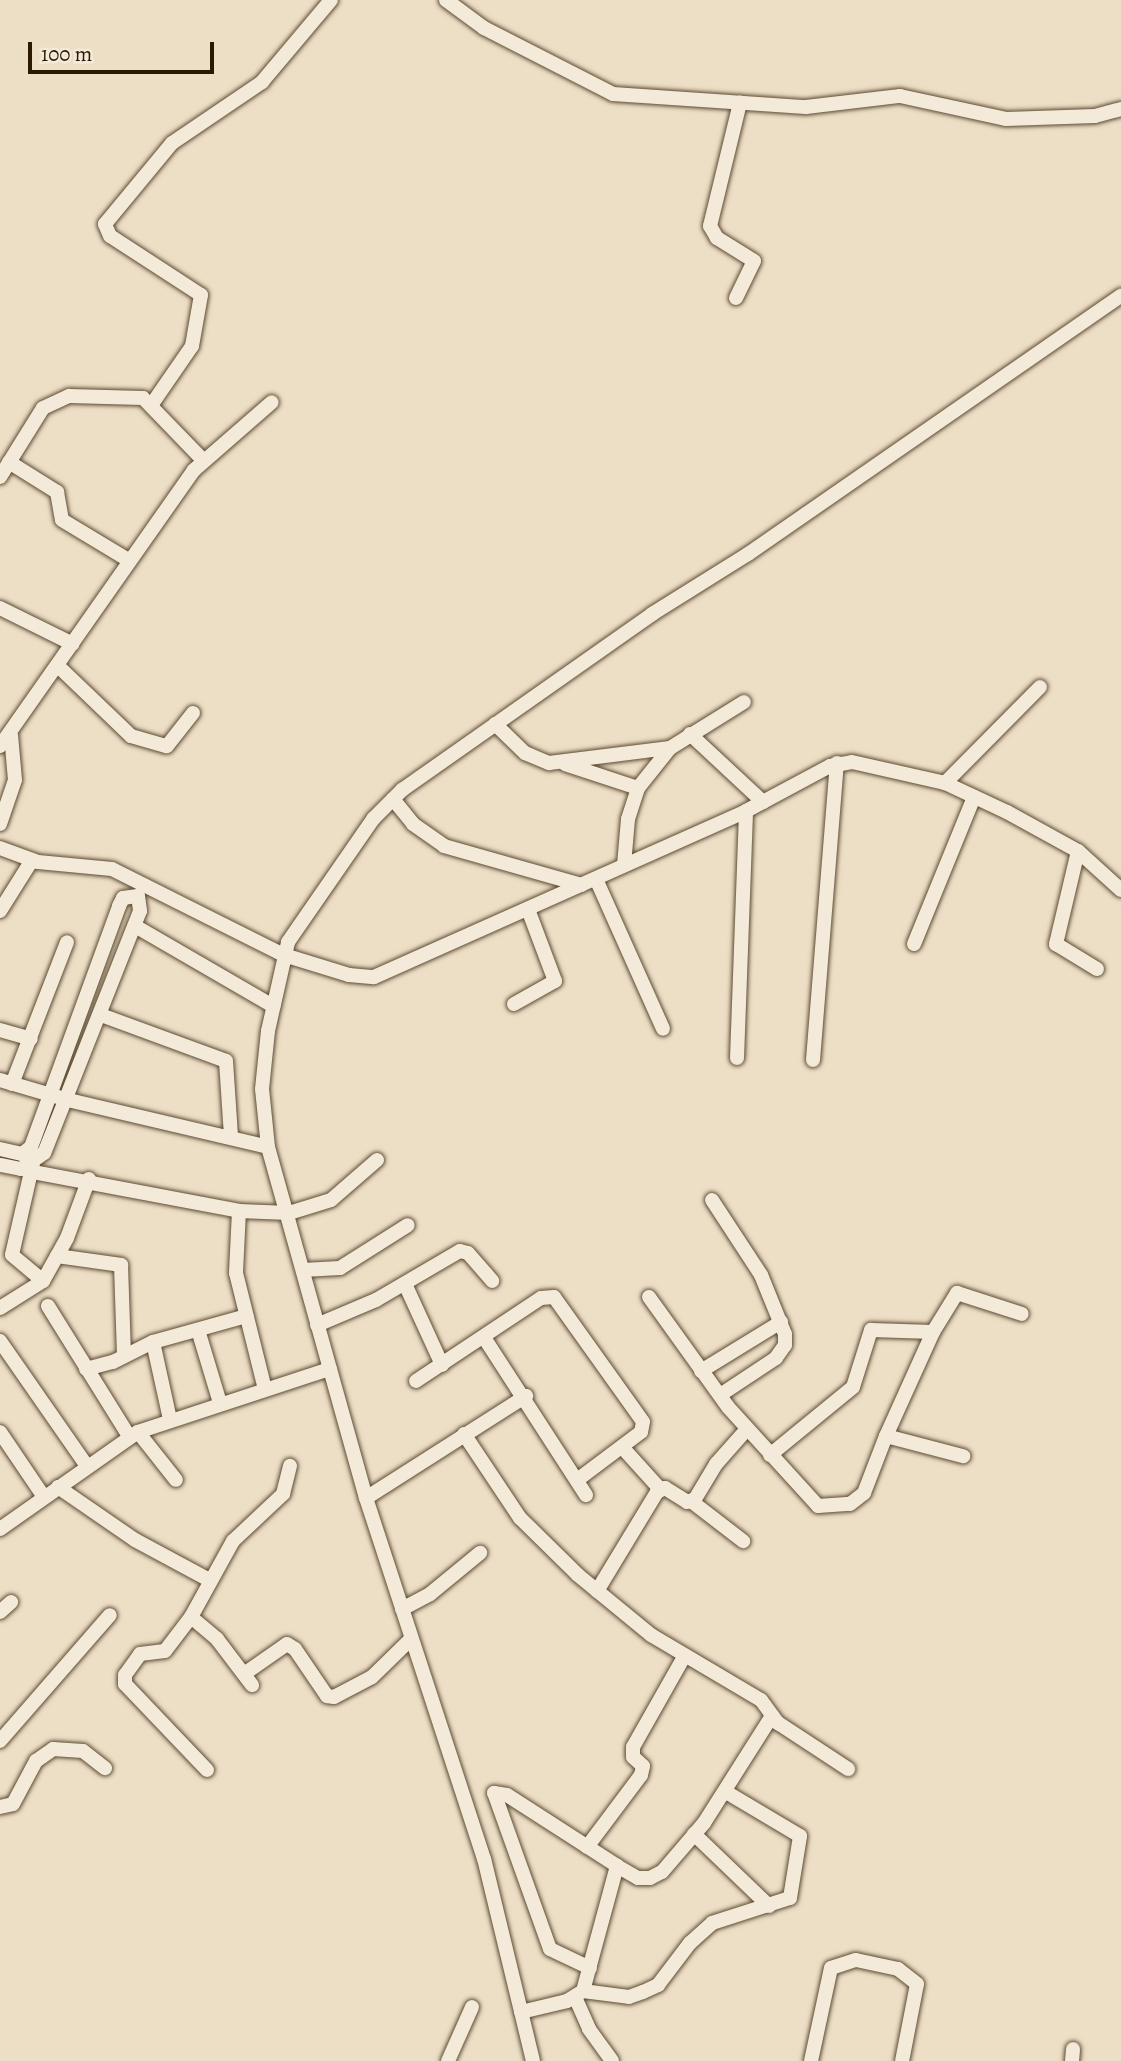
<!DOCTYPE html>
<style>
body{margin:0}
#map{position:relative;width:1121px;height:2061px;overflow:hidden;background:#eddec6;font-family:Alegreya,serif}
div>[style]{position:absolute}
.roads{filter:drop-shadow(0 0 2px #5c4b32) drop-shadow(0 0 2px #5c4b32)}
.minor>*{height:14px;margin:-7px;padding:0 7px;transform-origin:7px;border-radius:7px;background:#f3eada}
span{translate:-50% -50%;white-space:nowrap;text-align:center;line-height:1.15;-webkit-text-stroke:6px #f3eada;paint-order:stroke}
.scale{position:absolute;left:28px;top:42px;width:186px;height:32px;box-sizing:border-box;border:4px solid #2b1a01;border-top:0;padding-left:9px;font-size:21px;line-height:24px;white-space:nowrap;color:#2b1a01;-webkit-text-stroke:5px #f3eada;paint-order:stroke}
</style>
<div id="map">
<div class="roads">
<div class="minor">
<div style="left:446px;top:0;width:47px;rotate:36.4deg"></div>
<div style="left:484px;top:28px;width:145px;rotate:27.1deg"></div>
<div style="left:613px;top:94px;width:193px;rotate:3.9deg"></div>
<div style="left:806px;top:107px;width:95px;rotate:-6.7deg"></div>
<div style="left:900px;top:96px;width:108px;rotate:12.2deg"></div>
<div style="left:1006px;top:119px;width:89px;rotate:-1.9deg"></div>
<div style="left:1095px;top:116px;width:27px;rotate:-15deg"></div>
<div style="left:736px;top:298px;width:41px;rotate:-64.1deg"></div>
<div style="left:754px;top:261px;width:44px;rotate:-148.1deg"></div>
<div style="left:717px;top:238px;width:14px;rotate:-120deg"></div>
<div style="left:710px;top:226px;width:127px;rotate:-76.3deg"></div>
<div style="left:152px;top:404px;width:70px;rotate:-55.4deg"></div>
<div style="left:192px;top:346px;width:52px;rotate:-80deg"></div>
<div style="left:201px;top:295px;width:108px;rotate:-147deg"></div>
<div style="left:110px;top:236px;width:13px;rotate:-113deg"></div>
<div style="left:105px;top:224px;width:105px;rotate:-50.4deg"></div>
<div style="left:172px;top:143px;width:109px;rotate:-34.1deg"></div>
<div style="left:262px;top:82px;width:107px;rotate:-49.9deg"></div>
<div style="left:9px;top:462px;width:57px;rotate:32deg"></div>
<div style="left:57px;top:492px;width:28px;rotate:80deg"></div>
<div style="left:62px;top:520px;width:79px;rotate:31.1deg"></div>
<div style="left:0;top:477px;width:81px;rotate:-58.1deg"></div>
<div style="left:43px;top:408px;width:29px;rotate:-25deg"></div>
<div style="left:69px;top:396px;width:74px;rotate:1.5deg"></div>
<div style="left:143px;top:398px;width:86px;rotate:45.9deg"></div>
<div style="left:0;top:608px;width:81px;rotate:26.3deg"></div>
<div style="left:58px;top:666px;width:101px;rotate:43.8deg"></div>
<div style="left:131px;top:736px;width:37px;rotate:16deg"></div>
<div style="left:167px;top:746px;width:42px;rotate:-51.8deg"></div>
<div style="left:495px;top:724px;width:42px;rotate:44deg"></div>
<div style="left:525px;top:753px;width:26px;rotate:23deg"></div>
<div style="left:549px;top:763px;width:122px;rotate:-7.1deg"></div>
<div style="left:690px;top:734px;width:100px;rotate:43deg"></div>
<div style="left:0;top:746px;width:337px;rotate:-54.9deg"></div>
<div style="left:194px;top:470px;width:103px;rotate:-41.1deg"></div>
<div style="left:565px;top:764px;width:77px;rotate:18.2deg"></div>
<div style="left:945px;top:783px;width:135px;rotate:-45.3deg"></div>
<div style="left:393px;top:799px;width:32px;rotate:51deg"></div>
<div style="left:413px;top:824px;width:38px;rotate:35deg"></div>
<div style="left:444px;top:846px;width:143px;rotate:15.8deg"></div>
<div style="left:0;top:824px;width:46px;rotate:-71.2deg"></div>
<div style="left:15px;top:780px;width:45px;rotate:-95.1deg"></div>
<div style="left:0;top:848px;width:40px;rotate:20.2deg"></div>
<div style="left:38px;top:862px;width:74px;rotate:5.4deg"></div>
<div style="left:112px;top:869px;width:192px;rotate:26.6deg"></div>
<div style="left:284px;top:955px;width:68px;rotate:17.1deg"></div>
<div style="left:349px;top:975px;width:25px;rotate:5deg"></div>
<div style="left:374px;top:977px;width:407px;rotate:-24deg"></div>
<div style="left:746px;top:811px;width:95px;rotate:-28.2deg"></div>
<div style="left:830px;top:766px;width:22px;rotate:-10deg"></div>
<div style="left:852px;top:762px;width:95px;rotate:12.7deg"></div>
<div style="left:945px;top:783px;width:68px;rotate:25.1deg"></div>
<div style="left:1007px;top:812px;width:81px;rotate:28.8deg"></div>
<div style="left:1078px;top:851px;width:58px;rotate:42.2deg"></div>
<div style="left:1078px;top:851px;width:96px;rotate:103.3deg"></div>
<div style="left:1056px;top:944px;width:48px;rotate:31.4deg"></div>
<div style="left:624px;top:865px;width:46px;rotate:-85deg"></div>
<div style="left:628px;top:819px;width:33px;rotate:-72deg"></div>
<div style="left:638px;top:788px;width:51px;rotate:-51.3deg"></div>
<div style="left:670px;top:748px;width:87px;rotate:-31.9deg"></div>
<div style="left:596px;top:879px;width:164px;rotate:65.9deg"></div>
<div style="left:0;top:911px;width:60px;rotate:-57.9deg"></div>
<div style="left:135px;top:926px;width:160px;rotate:30.1deg"></div>
<div style="left:914px;top:944px;width:159px;rotate:-67.8deg"></div>
<div style="left:514px;top:1004px;width:47px;rotate:-29.3deg"></div>
<div style="left:555px;top:981px;width:77px;rotate:-110.6deg"></div>
<div style="left:101px;top:1015px;width:133px;rotate:20.2deg"></div>
<div style="left:226px;top:1061px;width:76px;rotate:86.2deg"></div>
<div style="left:0;top:1030px;width:32px;rotate:16deg"></div>
<div style="left:737px;top:1058px;width:247px;rotate:-87.9deg"></div>
<div style="left:813px;top:1060px;width:298px;rotate:-85.4deg"></div>
<div style="left:0;top:1080px;width:71px;rotate:16.4deg"></div>
<div style="left:68px;top:1100px;width:205px;rotate:13.2deg"></div>
<div style="left:12px;top:1084px;width:152px;rotate:-68.8deg"></div>
<div style="left:0;top:1149px;width:23px;rotate:13deg"></div>
<div style="left:22px;top:1154px;width:11px;rotate:-38deg"></div>
<div style="left:31px;top:1147px;width:257px;rotate:-69.9deg"></div>
<div style="left:119px;top:906px;width:9px;rotate:-63deg"></div>
<div style="left:123px;top:898px;width:15px;rotate:-8deg"></div>
<div style="left:138px;top:896px;width:15px;rotate:82deg"></div>
<div style="left:140px;top:911px;width:260px;rotate:111.6deg"></div>
<div style="left:44px;top:1153px;width:28px;rotate:145deg"></div>
<div style="left:21px;top:1169px;width:21px;rotate:-169deg"></div>
<div style="left:33px;top:1163px;width:94px;rotate:102.9deg"></div>
<div style="left:12px;top:1255px;width:40px;rotate:40deg"></div>
<div style="left:33px;top:1172px;width:210px;rotate:10.7deg"></div>
<div style="left:239px;top:1211px;width:50px;rotate:2.3deg"></div>
<div style="left:289px;top:1213px;width:44px;rotate:-17.2deg"></div>
<div style="left:331px;top:1200px;width:61px;rotate:-41deg"></div>
<div style="left:712px;top:1200px;width:90px;rotate:56.8deg"></div>
<div style="left:761px;top:1275px;width:64px;rotate:67.9deg"></div>
<div style="left:785px;top:1334px;width:11px;rotate:90deg"></div>
<div style="left:785px;top:1345px;width:16px;rotate:125deg"></div>
<div style="left:776px;top:1358px;width:67px;rotate:146.5deg"></div>
<div style="left:239px;top:1211px;width:62px;rotate:92.8deg"></div>
<div style="left:236px;top:1273px;width:120px;rotate:76deg"></div>
<div style="left:57px;top:1256px;width:65px;rotate:8deg"></div>
<div style="left:121px;top:1265px;width:91px;rotate:88.1deg"></div>
<div style="left:303px;top:1270px;width:37px;rotate:-3deg"></div>
<div style="left:340px;top:1268px;width:80px;rotate:-32.3deg"></div>
<div style="left:405px;top:1284px;width:89px;rotate:65.4deg"></div>
<div style="left:649px;top:1297px;width:135px;rotate:54.3deg"></div>
<div style="left:728px;top:1407px;width:134px;rotate:47.7deg"></div>
<div style="left:818px;top:1506px;width:32px;rotate:-4deg"></div>
<div style="left:850px;top:1504px;width:18px;rotate:-38deg"></div>
<div style="left:864px;top:1493px;width:61px;rotate:-68.9deg"></div>
<div style="left:886px;top:1436px;width:80px;rotate:14.6deg"></div>
<div style="left:48px;top:1306px;width:153px;rotate:58.1deg"></div>
<div style="left:0;top:1308px;width:51px;rotate:-32.1deg"></div>
<div style="left:43px;top:1281px;width:49px;rotate:-60.8deg"></div>
<div style="left:67px;top:1238px;width:63px;rotate:-69.6deg"></div>
<div style="left:317px;top:1325px;width:64px;rotate:-23deg"></div>
<div style="left:376px;top:1300px;width:97px;rotate:-30.3deg"></div>
<div style="left:460px;top:1251px;width:8px;rotate:14deg"></div>
<div style="left:468px;top:1253px;width:37px;rotate:49deg"></div>
<div style="left:198px;top:1330px;width:76px;rotate:73.2deg"></div>
<div style="left:933px;top:1332px;width:46px;rotate:-58.4deg"></div>
<div style="left:957px;top:1293px;width:68px;rotate:17.9deg"></div>
<div style="left:485px;top:1339px;width:186px;rotate:57.1deg"></div>
<div style="left:0;top:1341px;width:152px;rotate:55.2deg"></div>
<div style="left:153px;top:1342px;width:79px;rotate:77.6deg"></div>
<div style="left:86px;top:1369px;width:28px;rotate:-15deg"></div>
<div style="left:113px;top:1362px;width:45px;rotate:-26.6deg"></div>
<div style="left:153px;top:1342px;width:97px;rotate:-15.6deg"></div>
<div style="left:701px;top:1371px;width:94px;rotate:-31.5deg"></div>
<div style="left:416px;top:1381px;width:150px;rotate:-33.6deg"></div>
<div style="left:541px;top:1298px;width:13px;rotate:-4deg"></div>
<div style="left:554px;top:1297px;width:153px;rotate:54.5deg"></div>
<div style="left:643px;top:1422px;width:10px;rotate:101deg"></div>
<div style="left:641px;top:1432px;width:80px;rotate:143.1deg"></div>
<div style="left:0;top:1432px;width:78px;rotate:55.9deg"></div>
<div style="left:138px;top:1432px;width:61px;rotate:51.6deg"></div>
<div style="left:464px;top:1434px;width:101px;rotate:56.3deg"></div>
<div style="left:520px;top:1518px;width:81px;rotate:44.5deg"></div>
<div style="left:578px;top:1575px;width:94px;rotate:39.4deg"></div>
<div style="left:651px;top:1635px;width:128px;rotate:30.6deg"></div>
<div style="left:761px;top:1700px;width:29px;rotate:54deg"></div>
<div style="left:778px;top:1723px;width:84px;rotate:33.3deg"></div>
<div style="left:622px;top:1447px;width:57px;rotate:47.9deg"></div>
<div style="left:770px;top:1455px;width:107px;rotate:-39.3deg"></div>
<div style="left:853px;top:1387px;width:60px;rotate:-72.5deg"></div>
<div style="left:871px;top:1330px;width:62px;rotate:1.8deg"></div>
<div style="left:933px;top:1332px;width:114px;rotate:114.3deg"></div>
<div style="left:58px;top:1487px;width:93px;rotate:34.5deg"></div>
<div style="left:135px;top:1540px;width:86px;rotate:28.3deg"></div>
<div style="left:366px;top:1498px;width:190px;rotate:-32.5deg"></div>
<div style="left:691px;top:1501px;width:66px;rotate:37.6deg"></div>
<div style="left:0;top:1529px;width:169px;rotate:-35.1deg"></div>
<div style="left:138px;top:1432px;width:202px;rotate:-18.2deg"></div>
<div style="left:597px;top:1591px;width:116px;rotate:-58.8deg"></div>
<div style="left:657px;top:1492px;width:9px;rotate:-27deg"></div>
<div style="left:665px;top:1488px;width:26px;rotate:32deg"></div>
<div style="left:687px;top:1502px;width:9px;rotate:-21deg"></div>
<div style="left:695px;top:1499px;width:41px;rotate:-59deg"></div>
<div style="left:716px;top:1464px;width:47px;rotate:-48.5deg"></div>
<div style="left:402px;top:1609px;width:32px;rotate:-28deg"></div>
<div style="left:430px;top:1594px;width:65px;rotate:-39.4deg"></div>
<div style="left:0;top:1612px;width:15px;rotate:-42deg"></div>
<div style="left:191px;top:1617px;width:34px;rotate:40deg"></div>
<div style="left:217px;top:1639px;width:58px;rotate:52.7deg"></div>
<div style="left:244px;top:1674px;width:52px;rotate:-34.9deg"></div>
<div style="left:287px;top:1644px;width:9px;rotate:32deg"></div>
<div style="left:295px;top:1649px;width:57px;rotate:55.8deg"></div>
<div style="left:327px;top:1696px;width:7px;rotate:8deg"></div>
<div style="left:334px;top:1697px;width:43px;rotate:-27.8deg"></div>
<div style="left:372px;top:1677px;width:54px;rotate:-44.3deg"></div>
<div style="left:0;top:1741px;width:167px;rotate:-48.9deg"></div>
<div style="left:207px;top:1770px;width:119px;rotate:-133.6deg"></div>
<div style="left:125px;top:1684px;width:9px;rotate:-90deg"></div>
<div style="left:125px;top:1675px;width:26px;rotate:-54deg"></div>
<div style="left:140px;top:1654px;width:25px;rotate:-7deg"></div>
<div style="left:165px;top:1651px;width:43px;rotate:-52.6deg"></div>
<div style="left:191px;top:1617px;width:87px;rotate:-61.1deg"></div>
<div style="left:233px;top:1541px;width:69px;rotate:-43.2deg"></div>
<div style="left:283px;top:1494px;width:29px;rotate:-76deg"></div>
<div style="left:0;top:1807px;width:13px;rotate:-13deg"></div>
<div style="left:13px;top:1804px;width:49px;rotate:-61.9deg"></div>
<div style="left:36px;top:1761px;width:21px;rotate:-35deg"></div>
<div style="left:53px;top:1749px;width:30px;rotate:4deg"></div>
<div style="left:83px;top:1751px;width:28px;rotate:38deg"></div>
<div style="left:694px;top:1834px;width:104px;rotate:43.8deg"></div>
<div style="left:587px;top:1847px;width:90px;rotate:-53.1deg"></div>
<div style="left:641px;top:1775px;width:9px;rotate:-77deg"></div>
<div style="left:643px;top:1766px;width:13px;rotate:-138deg"></div>
<div style="left:633px;top:1757px;width:10px;rotate:-90deg"></div>
<div style="left:633px;top:1747px;width:103px;rotate:-60.5deg"></div>
<div style="left:590px;top:1968px;width:44px;rotate:-154.6deg"></div>
<div style="left:550px;top:1949px;width:166px;rotate:-109.7deg"></div>
<div style="left:494px;top:1793px;width:13px;rotate:9deg"></div>
<div style="left:507px;top:1795px;width:131px;rotate:32.8deg"></div>
<div style="left:617px;top:1866px;width:24px;rotate:30deg"></div>
<div style="left:638px;top:1878px;width:12px"></div>
<div style="left:650px;top:1878px;width:13px;rotate:-27deg"></div>
<div style="left:662px;top:1872px;width:65px;rotate:-49.4deg"></div>
<div style="left:704px;top:1823px;width:127px;rotate:-57.6deg"></div>
<div style="left:583px;top:1991px;width:46px;rotate:7.4deg"></div>
<div style="left:629px;top:1997px;width:15px;rotate:-20deg"></div>
<div style="left:643px;top:1992px;width:17px;rotate:-25deg"></div>
<div style="left:658px;top:1985px;width:53px;rotate:-52.7deg"></div>
<div style="left:690px;top:1943px;width:30px;rotate:-42deg"></div>
<div style="left:712px;top:1923px;width:82px;rotate:-17.8deg"></div>
<div style="left:790px;top:1898px;width:63px;rotate:-80.8deg"></div>
<div style="left:800px;top:1836px;width:86px;rotate:-149.3deg"></div>
<div style="left:575px;top:1997px;width:35px;rotate:66deg"></div>
<div style="left:589px;top:2029px;width:39px;rotate:54deg"></div>
<div style="left:521px;top:2012px;width:47px;rotate:-13.4deg"></div>
<div style="left:567px;top:2001px;width:19px;rotate:-32deg"></div>
<div style="left:583px;top:1991px;width:130px;rotate:-74.8deg"></div>
<div style="left:448px;top:2061px;width:59px;rotate:-66deg"></div>
<div style="left:533px;top:2061px;width:208px;rotate:-103.6deg"></div>
<div style="left:484px;top:1859px;width:380px;rotate:-108.1deg"></div>
<div style="left:366px;top:1498px;width:364px;rotate:-105.6deg"></div>
<div style="left:268px;top:1147px;width:58px;rotate:-95.9deg"></div>
<div style="left:262px;top:1089px;width:58px;rotate:-84.1deg"></div>
<div style="left:268px;top:1031px;width:91px;rotate:-77.3deg"></div>
<div style="left:288px;top:942px;width:151px;rotate:-55.3deg"></div>
<div style="left:374px;top:818px;width:40px;rotate:-45deg"></div>
<div style="left:402px;top:790px;width:306px;rotate:-35.1deg"></div>
<div style="left:652px;top:614px;width:113px;rotate:-32deg"></div>
<div style="left:748px;top:554px;width:454px;rotate:-34.7deg"></div>
<div style="left:811px;top:2061px;width:95px;rotate:-77.9deg"></div>
<div style="left:831px;top:1968px;width:26px;rotate:-18deg"></div>
<div style="left:856px;top:1960px;width:43px;rotate:12.1deg"></div>
<div style="left:898px;top:1969px;width:24px;rotate:38deg"></div>
<div style="left:917px;top:1984px;width:78px;rotate:101deg"></div>
<div style="left:1072px;top:2061px;width:12px;rotate:-85deg"></div>
</div>
</div>
<div class="scale">100 m</div>
</div>
